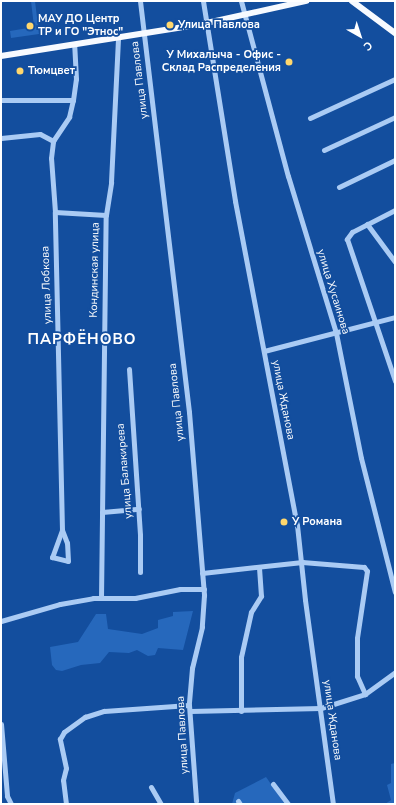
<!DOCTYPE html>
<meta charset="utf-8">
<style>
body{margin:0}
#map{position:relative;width:396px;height:805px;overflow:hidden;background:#134e9e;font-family:"Nunito Sans",sans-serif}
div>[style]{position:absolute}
.green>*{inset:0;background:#2668bc}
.minor>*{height:5px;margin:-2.5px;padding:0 2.5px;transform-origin:2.5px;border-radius:2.5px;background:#aacbf4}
.major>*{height:6px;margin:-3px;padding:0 3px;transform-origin:3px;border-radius:3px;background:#f7faff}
.dots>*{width:11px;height:11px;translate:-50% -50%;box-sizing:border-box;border:2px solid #134e9e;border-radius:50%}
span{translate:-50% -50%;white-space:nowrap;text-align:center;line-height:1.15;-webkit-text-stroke:3.5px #134e9e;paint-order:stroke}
.poi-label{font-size:11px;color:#fff;font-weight:700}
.left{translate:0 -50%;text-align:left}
.right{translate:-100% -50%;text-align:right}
.street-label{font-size:11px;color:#fff}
.district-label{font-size:15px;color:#fff;font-weight:700;letter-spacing:1px}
.frame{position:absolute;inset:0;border:2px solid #fff;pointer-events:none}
.north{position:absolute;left:340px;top:16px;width:40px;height:40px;-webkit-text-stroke:3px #134e9e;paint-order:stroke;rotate:141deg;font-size:11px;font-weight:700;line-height:16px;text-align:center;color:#fff}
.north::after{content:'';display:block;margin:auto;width:14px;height:18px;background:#fff;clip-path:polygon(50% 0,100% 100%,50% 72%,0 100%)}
</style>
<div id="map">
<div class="green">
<div style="clip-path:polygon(31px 1px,35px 1px,39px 34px,11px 38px,10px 31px,34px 27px)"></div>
<div style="clip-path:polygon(193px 611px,183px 650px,158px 648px,155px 655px,148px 656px,137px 650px,129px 653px,109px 652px,100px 663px,81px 665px,62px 671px,56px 670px,52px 665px,50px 647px,78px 642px,96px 614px,106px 614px,108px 629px,142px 634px,158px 628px,158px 620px,173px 616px,173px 612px)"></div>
<div style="clip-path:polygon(395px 763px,395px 804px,385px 804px,391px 800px,387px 785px,391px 783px,391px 764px)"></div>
<div style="clip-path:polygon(266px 777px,285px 804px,232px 804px,235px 793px)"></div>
</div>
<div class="minor">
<div style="left:140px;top:1px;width:414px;rotate:83.2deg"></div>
<div style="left:189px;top:412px;width:184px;rotate:85.3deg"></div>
<div style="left:204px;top:595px;width:32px;rotate:94deg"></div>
<div style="left:202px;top:627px;width:42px;rotate:103.7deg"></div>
<div style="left:192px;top:668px;width:37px;rotate:95deg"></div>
<div style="left:189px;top:705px;width:96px;rotate:85.8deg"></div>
<div style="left:203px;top:1px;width:203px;rotate:80.9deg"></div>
<div style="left:235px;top:201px;width:330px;rotate:79.2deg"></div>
<div style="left:297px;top:525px;width:75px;rotate:83.9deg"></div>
<div style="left:305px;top:600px;width:206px;rotate:82.2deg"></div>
<div style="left:241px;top:1px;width:181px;rotate:75deg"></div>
<div style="left:288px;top:176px;width:164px;rotate:73deg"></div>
<div style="left:336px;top:333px;width:127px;rotate:78.7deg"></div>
<div style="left:361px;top:458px;width:138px;rotate:75.8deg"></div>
<div style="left:1px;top:100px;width:72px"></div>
<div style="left:310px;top:118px;width:94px;rotate:-24.6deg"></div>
<div style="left:1px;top:138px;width:39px;rotate:-6deg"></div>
<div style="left:40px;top:134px;width:15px;rotate:28deg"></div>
<div style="left:324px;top:150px;width:78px;rotate:-24.9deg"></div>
<div style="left:339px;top:187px;width:62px;rotate:-25.7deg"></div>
<div style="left:395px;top:210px;width:48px;rotate:152.9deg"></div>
<div style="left:352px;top:232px;width:9px;rotate:126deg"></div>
<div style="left:347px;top:239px;width:150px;rotate:71.3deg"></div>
<div style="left:55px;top:212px;width:51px;rotate:3.4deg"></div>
<div style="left:367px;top:224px;width:47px;rotate:53.6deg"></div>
<div style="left:264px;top:351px;width:135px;rotate:-14.5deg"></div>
<div style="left:129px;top:369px;width:166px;rotate:86.2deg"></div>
<div style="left:140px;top:535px;width:37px;rotate:90deg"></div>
<div style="left:102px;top:512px;width:37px;rotate:-5deg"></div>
<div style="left:62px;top:530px;width:29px;rotate:110deg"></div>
<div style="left:52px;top:557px;width:16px;rotate:14deg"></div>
<div style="left:68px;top:561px;width:18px;rotate:-93deg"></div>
<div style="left:67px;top:543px;width:14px;rotate:-111deg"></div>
<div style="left:62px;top:530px;width:318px;rotate:-91.3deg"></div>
<div style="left:55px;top:212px;width:54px;rotate:-94.2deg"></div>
<div style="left:51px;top:158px;width:17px;rotate:-83deg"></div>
<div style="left:53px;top:141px;width:29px;rotate:-56deg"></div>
<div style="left:69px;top:117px;width:17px;rotate:-77deg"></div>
<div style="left:73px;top:100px;width:21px;rotate:-82deg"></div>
<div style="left:76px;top:79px;width:34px;rotate:-93deg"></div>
<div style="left:202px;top:573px;width:101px;rotate:-6.3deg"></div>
<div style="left:302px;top:562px;width:62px;rotate:4.6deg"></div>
<div style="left:364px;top:567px;width:5px;rotate:53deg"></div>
<div style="left:367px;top:571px;width:68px;rotate:98.5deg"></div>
<div style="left:357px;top:638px;width:38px;rotate:90deg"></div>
<div style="left:357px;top:676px;width:20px;rotate:66deg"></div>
<div style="left:101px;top:598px;width:383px;rotate:-89.3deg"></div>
<div style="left:106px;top:215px;width:33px;rotate:-81deg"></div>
<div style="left:111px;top:182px;width:144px;rotate:-87.2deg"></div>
<div style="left:1px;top:621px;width:61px;rotate:-16.1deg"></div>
<div style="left:60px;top:604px;width:34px;rotate:-10deg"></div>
<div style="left:93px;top:598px;width:42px"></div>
<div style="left:135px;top:598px;width:46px;rotate:-11.3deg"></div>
<div style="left:180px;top:589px;width:24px"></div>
<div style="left:190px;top:711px;width:131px;rotate:-1.3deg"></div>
<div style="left:321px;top:708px;width:46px;rotate:-17.7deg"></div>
<div style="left:365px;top:694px;width:37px;rotate:-36deg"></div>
<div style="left:241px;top:711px;width:54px;rotate:-90deg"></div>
<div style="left:241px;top:657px;width:46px;rotate:-77.5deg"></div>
<div style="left:251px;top:612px;width:19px;rotate:-58deg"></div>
<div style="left:261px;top:596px;width:29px;rotate:-94deg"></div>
<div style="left:1px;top:724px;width:72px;rotate:85.2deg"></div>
<div style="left:7px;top:796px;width:9px;rotate:63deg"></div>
<div style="left:273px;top:784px;width:25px;rotate:53deg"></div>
<div style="left:151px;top:787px;width:20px;rotate:60deg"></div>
<div style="left:238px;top:801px;width:4px;rotate:56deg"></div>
<div style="left:66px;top:804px;width:24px;rotate:-97deg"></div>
<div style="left:63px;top:780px;width:12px;rotate:-76deg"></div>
<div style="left:66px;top:768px;width:30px;rotate:-102deg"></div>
<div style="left:60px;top:739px;width:8px;rotate:-60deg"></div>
<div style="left:64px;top:732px;width:26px;rotate:-36deg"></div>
<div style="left:85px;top:717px;width:20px;rotate:-18deg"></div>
<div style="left:104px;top:711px;width:85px;rotate:-4deg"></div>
</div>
<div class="major">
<div style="left:352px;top:1px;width:54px;rotate:36.7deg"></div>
<div style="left:1px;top:56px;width:204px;rotate:-9deg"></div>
<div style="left:202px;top:24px;width:107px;rotate:-12.5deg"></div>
</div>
<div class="dots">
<div style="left:170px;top:25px;background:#ffd76d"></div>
<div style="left:30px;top:26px;background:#ffd76d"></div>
<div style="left:289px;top:62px;background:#ffd76d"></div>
<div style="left:20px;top:71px;background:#ffd76d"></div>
<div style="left:284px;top:522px;background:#ffd76d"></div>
</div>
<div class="poi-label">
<span class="left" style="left:38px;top:26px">МАУ ДО Центр<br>ТР и ГО "Этнос"</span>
<span class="left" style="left:178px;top:25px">Улица Павлова</span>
<span class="right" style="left:281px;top:62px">У Михалыча - Офис -<br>Склад Распределения</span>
<span class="left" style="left:28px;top:71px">Тюмцвет</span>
<span class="left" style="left:292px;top:522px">У Романа</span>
</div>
<div class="street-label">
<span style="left:140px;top:80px;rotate:-97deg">улица Павлова</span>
<span style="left:95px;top:270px;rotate:-89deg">Кондинская улица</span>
<span style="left:47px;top:285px;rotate:-92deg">улица Лобкова</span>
<span style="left:333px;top:292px;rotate:73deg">улица Хусаинова</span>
<span style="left:283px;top:400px;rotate:79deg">улица Жданова</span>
<span style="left:177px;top:402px;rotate:-96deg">улица Павлова</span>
<span style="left:125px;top:471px;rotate:-95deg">улица Балакирева</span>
<span style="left:332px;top:720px;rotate:82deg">улица Жданова</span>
<span style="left:183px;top:735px;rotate:-93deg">улица Павлова</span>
</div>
<div class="district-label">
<span style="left:82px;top:340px">ПАРФЁНОВО</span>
</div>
<div class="frame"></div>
<div class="north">С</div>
</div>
